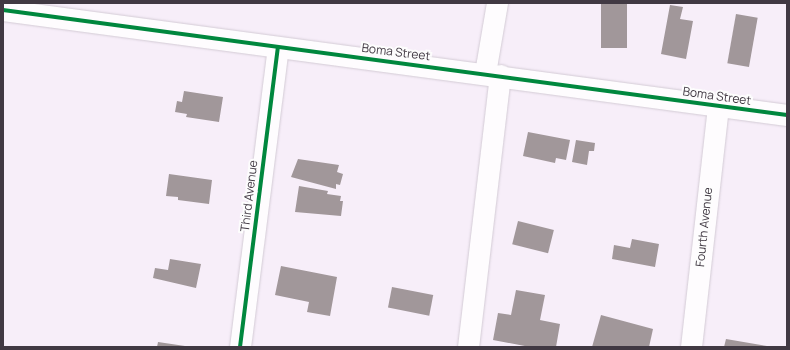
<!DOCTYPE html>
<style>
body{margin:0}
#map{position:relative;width:790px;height:350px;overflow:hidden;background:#f7eef9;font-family:Manrope,sans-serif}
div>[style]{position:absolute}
.building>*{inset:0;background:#a1979a;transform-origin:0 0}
.roads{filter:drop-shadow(0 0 1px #d3cbd5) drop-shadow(0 0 1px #d3cbd5)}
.minor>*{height:21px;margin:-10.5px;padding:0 10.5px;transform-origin:10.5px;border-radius:10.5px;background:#fefcfe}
.cycleway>*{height:4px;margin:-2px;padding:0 2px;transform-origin:2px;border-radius:2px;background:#00873e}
span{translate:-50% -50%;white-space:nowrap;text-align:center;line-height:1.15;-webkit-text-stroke:4px #fdfdfd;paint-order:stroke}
.street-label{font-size:12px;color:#413943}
.frame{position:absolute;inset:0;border:4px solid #413943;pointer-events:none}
</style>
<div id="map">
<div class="building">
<div style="left:601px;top:3px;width:26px;height:45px"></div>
<div style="clip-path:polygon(670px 5px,683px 7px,680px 19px,693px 21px,686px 59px,661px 54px)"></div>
<div style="left:736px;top:14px;width:22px;height:50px;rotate:10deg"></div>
<div style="clip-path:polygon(184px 91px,223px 97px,219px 122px,186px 117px,187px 114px,175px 112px,177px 101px,182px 102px)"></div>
<div style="clip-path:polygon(528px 132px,570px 140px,566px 160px,556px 158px,555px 163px,523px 156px)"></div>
<div style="clip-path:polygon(576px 140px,595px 143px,594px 151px,589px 151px,587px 165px,572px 162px)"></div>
<div style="clip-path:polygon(298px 159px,339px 165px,337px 172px,343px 174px,340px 185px,336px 184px,336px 189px,291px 177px)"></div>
<div style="clip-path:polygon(169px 174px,212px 180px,209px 204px,178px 200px,178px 197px,166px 196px)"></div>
<div style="clip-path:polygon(299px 186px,328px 191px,327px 194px,341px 196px,340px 201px,343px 201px,341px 216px,295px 212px)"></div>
<div style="left:518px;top:221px;width:37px;height:24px;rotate:14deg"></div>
<div style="clip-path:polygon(632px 239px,659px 244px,655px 267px,612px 259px,614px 245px,630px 248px)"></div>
<div style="clip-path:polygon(170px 259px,201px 264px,196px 288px,153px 278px,155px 268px,168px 270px)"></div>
<div style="clip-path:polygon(281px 266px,337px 277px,330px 316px,307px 312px,309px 302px,275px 295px)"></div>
<div style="left:392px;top:287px;width:42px;height:21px;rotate:11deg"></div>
<div style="clip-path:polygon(516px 290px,545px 295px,540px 320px,560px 324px,556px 347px,530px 347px,493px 340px,498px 313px,511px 315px)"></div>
<div style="clip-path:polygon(601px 315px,653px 329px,649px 347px,592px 347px)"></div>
<div style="clip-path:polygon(726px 339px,767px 346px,767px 347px,724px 347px)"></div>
<div style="clip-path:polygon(158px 342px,185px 346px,185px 347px,157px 347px)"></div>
</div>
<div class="roads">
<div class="minor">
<div style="left:3px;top:10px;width:791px;rotate:7.63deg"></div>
<div style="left:485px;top:73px;width:71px;rotate:-80.3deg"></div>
<div style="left:240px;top:347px;width:302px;rotate:-82.8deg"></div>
<div style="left:468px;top:347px;width:274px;rotate:-83.3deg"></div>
<div style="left:691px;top:347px;width:243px;rotate:-83.6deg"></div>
</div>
</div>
<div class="cycleway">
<div style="left:3px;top:10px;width:791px;rotate:7.63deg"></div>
<div style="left:240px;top:347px;width:302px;rotate:-82.8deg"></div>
</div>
<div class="street-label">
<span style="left:396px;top:52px;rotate:7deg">Boma Street</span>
<span style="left:717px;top:96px;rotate:8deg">Boma Street</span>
<span style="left:249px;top:196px;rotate:-83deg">Third Avenue</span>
<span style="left:704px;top:227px;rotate:-84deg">Fourth Avenue</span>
</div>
<div class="frame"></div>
</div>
